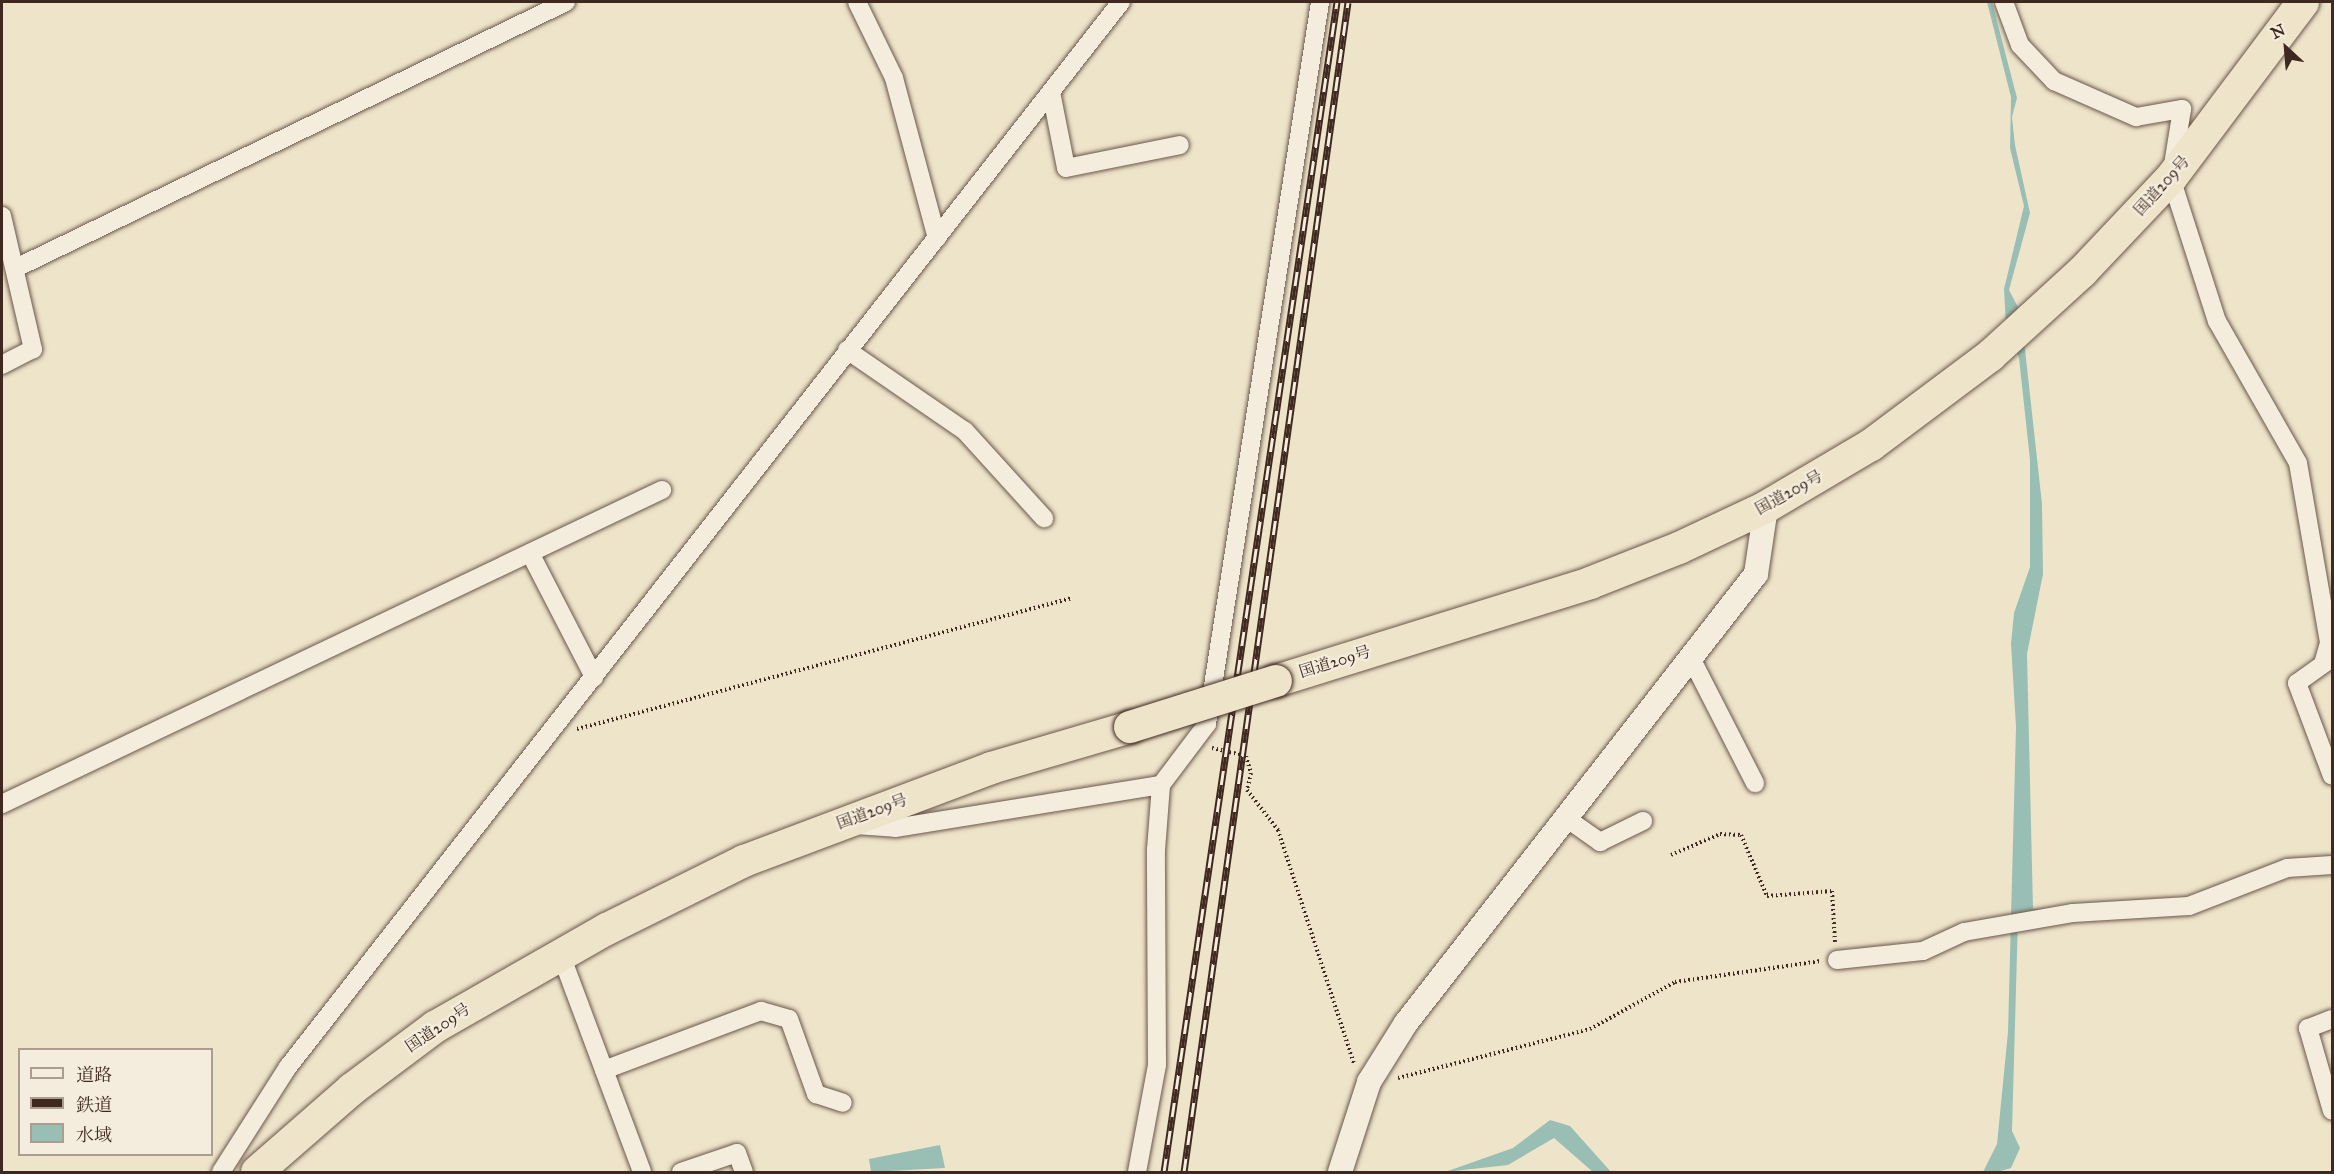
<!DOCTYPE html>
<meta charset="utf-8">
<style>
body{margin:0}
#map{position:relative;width:2334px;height:1174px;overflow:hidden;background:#eee4ca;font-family:"IM FELL Great Primer","Noto Serif JP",serif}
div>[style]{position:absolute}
.water>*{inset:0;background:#99bfb4}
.path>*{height:4px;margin-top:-2px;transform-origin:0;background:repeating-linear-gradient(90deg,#3e281f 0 1.5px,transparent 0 4.5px)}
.roads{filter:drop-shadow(0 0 2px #6a574a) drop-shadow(0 0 2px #6a574a)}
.street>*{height:18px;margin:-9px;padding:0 9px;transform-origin:9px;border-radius:9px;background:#f4eddd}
.secondary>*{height:24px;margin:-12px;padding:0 12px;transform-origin:12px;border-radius:12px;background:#f4eddd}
.highway>*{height:32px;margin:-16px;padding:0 16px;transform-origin:16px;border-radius:16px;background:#eee4ca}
.rail>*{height:7px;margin-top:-3.5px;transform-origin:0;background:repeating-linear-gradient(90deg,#f4eddd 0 14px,#3e281f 0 28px);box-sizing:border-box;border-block:2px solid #3e281f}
.bridges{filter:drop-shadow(0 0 2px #3e281f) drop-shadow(0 0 2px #3e281f)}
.highway-bridge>*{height:32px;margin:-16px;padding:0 16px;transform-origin:16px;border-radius:16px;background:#eee4ca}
span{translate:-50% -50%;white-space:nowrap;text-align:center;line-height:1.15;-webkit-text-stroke:4.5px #f4eddd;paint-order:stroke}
.street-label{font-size:16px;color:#3e281f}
.frame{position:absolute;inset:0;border:3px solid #3e281f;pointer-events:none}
.legend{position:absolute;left:18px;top:1048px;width:195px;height:108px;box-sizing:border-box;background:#f4eddd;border:2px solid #ab9e91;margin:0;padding:8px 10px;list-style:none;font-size:18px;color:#3e281f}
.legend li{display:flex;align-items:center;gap:12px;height:30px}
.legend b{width:30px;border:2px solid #ab9e91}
.north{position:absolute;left:2256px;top:18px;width:60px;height:60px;-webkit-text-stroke:4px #f4eddd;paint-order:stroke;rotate:334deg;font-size:16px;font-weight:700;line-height:24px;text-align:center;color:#3e281f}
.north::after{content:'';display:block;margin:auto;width:21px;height:27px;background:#3e281f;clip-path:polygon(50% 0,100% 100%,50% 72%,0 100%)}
</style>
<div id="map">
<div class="water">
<div style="clip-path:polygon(1987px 2px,1992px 2px,2017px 98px,2012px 117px,2015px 145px,2030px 213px,2009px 290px,2021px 313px,2042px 504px,2043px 574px,2027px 654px,2033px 909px,2063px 908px,2018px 918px,2012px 1131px,2020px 1148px,2011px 1168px,1997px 1172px,1983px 1172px,1997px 1144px,2008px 1032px,2016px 727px,2011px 644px,2014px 613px,2030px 567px,2030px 460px,2019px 358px,2006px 325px,2004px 289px,2024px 206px,2010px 148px,2011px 97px)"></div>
<div style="clip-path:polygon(1550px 1120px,1570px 1126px,1611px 1172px,1593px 1172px,1554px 1138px,1508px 1165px,1445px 1172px,1513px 1148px)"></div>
<div style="clip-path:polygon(940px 1145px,945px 1168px,871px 1172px,869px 1159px)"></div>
</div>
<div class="path">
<div style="left:577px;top:729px;width:512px;rotate:-14.82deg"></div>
<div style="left:1212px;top:748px;width:35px;rotate:13deg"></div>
<div style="left:1246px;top:756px;width:18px;rotate:74deg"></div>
<div style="left:1251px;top:773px;width:17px;rotate:103deg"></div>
<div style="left:1247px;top:790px;width:51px;rotate:52.2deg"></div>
<div style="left:1278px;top:830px;width:246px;rotate:72deg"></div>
<div style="left:1671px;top:855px;width:53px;rotate:-23.2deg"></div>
<div style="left:1720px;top:834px;width:21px;rotate:3deg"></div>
<div style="left:1741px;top:835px;width:66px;rotate:66.9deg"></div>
<div style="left:1767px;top:896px;width:65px;rotate:-4.4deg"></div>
<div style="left:1832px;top:891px;width:51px;rotate:86.6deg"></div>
<div style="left:1398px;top:1078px;width:198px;rotate:-14.3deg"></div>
<div style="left:1590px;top:1029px;width:97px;rotate:-28.9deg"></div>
<div style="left:1675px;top:982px;width:147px;rotate:-8.2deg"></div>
</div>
<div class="roads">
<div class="street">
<div style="left:857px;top:2px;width:85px;rotate:64deg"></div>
<div style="left:894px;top:78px;width:166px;rotate:75deg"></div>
<div style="left:2004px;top:2px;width:46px;rotate:69.6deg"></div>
<div style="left:2020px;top:45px;width:50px;rotate:46.6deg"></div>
<div style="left:2054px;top:81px;width:90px;rotate:23.7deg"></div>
<div style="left:2136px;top:117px;width:47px;rotate:-9.9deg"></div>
<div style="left:2182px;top:109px;width:70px;rotate:99.1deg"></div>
<div style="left:2171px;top:178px;width:150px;rotate:72.2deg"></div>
<div style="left:2217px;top:321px;width:163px;rotate:60.3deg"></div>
<div style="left:2298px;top:463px;width:183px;rotate:80.2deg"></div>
<div style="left:2329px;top:643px;width:19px;rotate:106deg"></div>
<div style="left:1051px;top:92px;width:77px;rotate:78.8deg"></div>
<div style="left:1066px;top:168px;width:116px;rotate:-11.4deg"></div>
<div style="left:2px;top:216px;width:137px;rotate:76.9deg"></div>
<div style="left:33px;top:349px;width:35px;rotate:153deg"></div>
<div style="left:16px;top:268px;width:611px;rotate:-25.81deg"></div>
<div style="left:847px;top:350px;width:143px;rotate:34.5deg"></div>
<div style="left:965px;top:431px;width:118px;rotate:47.8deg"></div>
<div style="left:530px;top:553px;width:140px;rotate:62.7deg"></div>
<div style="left:1690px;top:656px;width:143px;rotate:62.9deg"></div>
<div style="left:2332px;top:658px;width:43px;rotate:144.5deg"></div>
<div style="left:2297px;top:683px;width:99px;rotate:69.4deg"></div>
<div style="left:2px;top:804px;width:731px;rotate:-25.44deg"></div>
<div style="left:1566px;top:818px;width:42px;rotate:35.2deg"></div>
<div style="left:1600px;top:842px;width:48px;rotate:-26deg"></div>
<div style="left:856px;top:825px;width:39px;rotate:4deg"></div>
<div style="left:895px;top:828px;width:269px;rotate:-9.2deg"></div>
<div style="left:561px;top:955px;width:232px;rotate:69.5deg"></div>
<div style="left:1837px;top:960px;width:86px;rotate:-6deg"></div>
<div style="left:1923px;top:951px;width:45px;rotate:-24.9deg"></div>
<div style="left:1964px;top:932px;width:111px;rotate:-9.9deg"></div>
<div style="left:2073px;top:913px;width:116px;rotate:-3.5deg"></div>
<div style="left:2189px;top:906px;width:105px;rotate:-21.2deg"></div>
<div style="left:2287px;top:868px;width:45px;rotate:-3.8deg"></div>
<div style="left:2332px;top:1019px;width:26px;rotate:159deg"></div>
<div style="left:2308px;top:1028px;width:86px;rotate:73.9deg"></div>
<div style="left:604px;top:1070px;width:168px;rotate:-20.6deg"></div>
<div style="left:761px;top:1011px;width:29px;rotate:16deg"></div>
<div style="left:789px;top:1019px;width:80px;rotate:70.2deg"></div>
<div style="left:816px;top:1094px;width:28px;rotate:18deg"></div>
<div style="left:221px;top:1172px;width:125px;rotate:-57.5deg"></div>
<div style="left:288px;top:1067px;width:1352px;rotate:-51.97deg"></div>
<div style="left:681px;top:1172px;width:59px;rotate:-18.7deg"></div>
<div style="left:737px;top:1153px;width:20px;rotate:70deg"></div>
<div style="left:1137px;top:1172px;width:109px;rotate:-79.4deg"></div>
<div style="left:1157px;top:1065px;width:215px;rotate:-90.3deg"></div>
<div style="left:1156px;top:850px;width:65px;rotate:-85.6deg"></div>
<div style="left:1161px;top:785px;width:76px;rotate:-53deg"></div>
<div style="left:1207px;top:724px;width:731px;rotate:-81.1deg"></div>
</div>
<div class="secondary">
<div style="left:1340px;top:1172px;width:95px;rotate:-72.1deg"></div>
<div style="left:1369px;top:1082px;width:70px;rotate:-57.9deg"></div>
<div style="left:1406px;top:1023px;width:569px;rotate:-52.06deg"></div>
<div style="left:1756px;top:574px;width:68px;rotate:-81.5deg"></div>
</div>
<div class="highway">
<div style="left:1276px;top:681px;width:329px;rotate:-17.3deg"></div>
<div style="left:1590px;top:583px;width:96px;rotate:-21.5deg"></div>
<div style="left:1679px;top:548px;width:96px;rotate:-25.2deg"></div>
<div style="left:1766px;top:507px;width:122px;rotate:-30.6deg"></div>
<div style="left:1871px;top:445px;width:149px;rotate:-36.8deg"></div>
<div style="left:1990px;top:356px;width:125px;rotate:-42.4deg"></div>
<div style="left:2082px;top:272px;width:129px;rotate:-46.6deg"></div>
<div style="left:2171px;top:178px;width:220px;rotate:-53.1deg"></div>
<div style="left:257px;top:1172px;width:126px;rotate:-41.1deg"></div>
<div style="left:352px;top:1089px;width:104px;rotate:-36.8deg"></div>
<div style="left:435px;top:1027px;width:198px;rotate:-29.7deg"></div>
<div style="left:607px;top:929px;width:153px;rotate:-26.4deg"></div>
<div style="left:744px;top:861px;width:264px;rotate:-20.6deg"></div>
<div style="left:991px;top:768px;width:145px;rotate:-16.4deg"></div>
</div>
</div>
<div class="rail">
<div style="left:1164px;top:1172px;width:1183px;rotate:-81.59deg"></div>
<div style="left:1184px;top:1172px;width:1181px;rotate:-82.02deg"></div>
</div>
<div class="bridges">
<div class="highway-bridge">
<div style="left:1130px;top:727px;width:153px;rotate:-17.5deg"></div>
</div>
</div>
<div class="street-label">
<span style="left:2162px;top:186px;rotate:-48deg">国道209号</span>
<span style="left:1789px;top:493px;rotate:-29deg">国道209号</span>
<span style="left:1335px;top:662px;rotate:-17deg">国道209号</span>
<span style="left:872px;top:812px;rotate:-20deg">国道209号</span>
<span style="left:438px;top:1028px;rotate:-34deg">国道209号</span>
</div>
<div class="frame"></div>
<ul class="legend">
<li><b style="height:8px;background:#f4eddd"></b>道路</li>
<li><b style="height:8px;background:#3e281f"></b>鉄道</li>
<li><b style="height:16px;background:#99bfb4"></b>水域</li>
</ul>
<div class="north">N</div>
</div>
